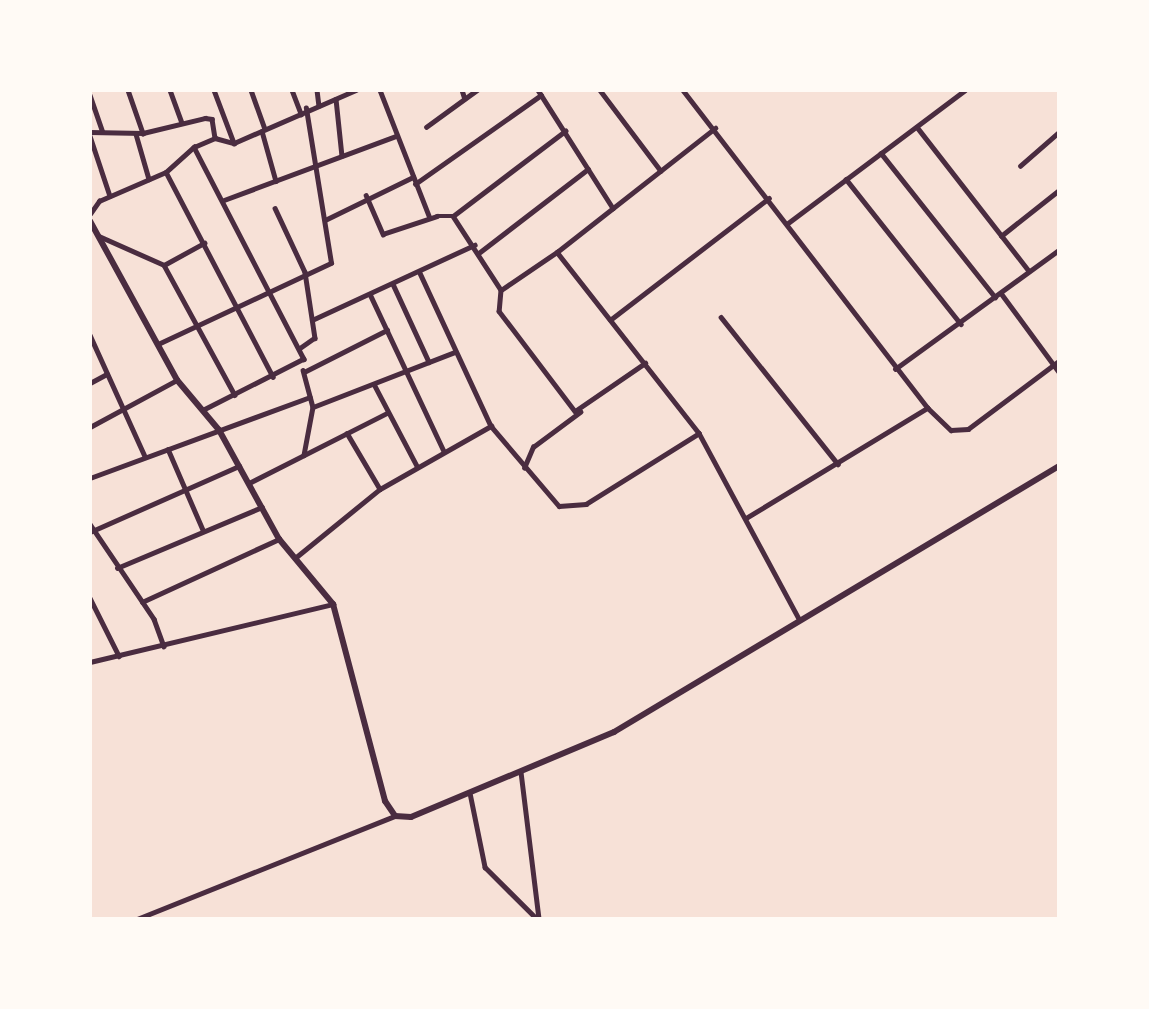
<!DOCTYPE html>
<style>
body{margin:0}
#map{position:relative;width:1149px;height:1009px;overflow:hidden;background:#f7e1d7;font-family:"Source Sans 3",sans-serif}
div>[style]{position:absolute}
.minor>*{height:4.5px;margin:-2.25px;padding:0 2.25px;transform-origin:2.25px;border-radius:2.25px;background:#4a2c40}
.tertiary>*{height:6px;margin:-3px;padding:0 3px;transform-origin:3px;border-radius:3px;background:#4a2c40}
span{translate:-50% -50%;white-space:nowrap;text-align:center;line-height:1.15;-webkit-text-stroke:4.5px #fffaf5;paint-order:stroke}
.frame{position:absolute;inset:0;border:92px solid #fffaf5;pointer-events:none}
</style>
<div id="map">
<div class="minor">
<div style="left:128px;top:90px;width:46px;rotate:70.8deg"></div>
<div style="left:170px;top:90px;width:35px;rotate:70deg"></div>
<div style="left:214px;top:90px;width:57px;rotate:69.3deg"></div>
<div style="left:251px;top:90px;width:41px;rotate:70.3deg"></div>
<div style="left:292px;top:90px;width:26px;rotate:69deg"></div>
<div style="left:317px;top:90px;width:16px;rotate:83deg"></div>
<div style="left:380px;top:90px;width:137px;rotate:68.7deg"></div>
<div style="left:462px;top:90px;width:9px;rotate:72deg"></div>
<div style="left:538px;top:90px;width:140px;rotate:57.6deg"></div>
<div style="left:600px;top:90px;width:101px;rotate:53deg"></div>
<div style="left:683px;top:90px;width:401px;rotate:52.4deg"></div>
<div style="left:928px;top:408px;width:212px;rotate:148.7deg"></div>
<div style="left:90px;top:95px;width:39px;rotate:71deg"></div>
<div style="left:336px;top:99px;width:57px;rotate:84deg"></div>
<div style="left:426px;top:127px;width:63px;rotate:-36deg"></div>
<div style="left:917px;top:127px;width:182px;rotate:52.1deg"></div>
<div style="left:262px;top:131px;width:52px;rotate:74.4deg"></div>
<div style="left:90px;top:132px;width:53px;rotate:1.1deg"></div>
<div style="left:143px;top:133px;width:64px;rotate:-13.6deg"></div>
<div style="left:205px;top:118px;width:7px;rotate:8deg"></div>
<div style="left:212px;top:119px;width:19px;rotate:81deg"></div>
<div style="left:136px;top:134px;width:47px;rotate:73.9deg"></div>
<div style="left:90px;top:136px;width:63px;rotate:71.6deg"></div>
<div style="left:194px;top:147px;width:239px;rotate:62.6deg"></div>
<div style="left:304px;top:359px;width:112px;rotate:153deg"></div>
<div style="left:881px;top:153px;width:184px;rotate:51.6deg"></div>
<div style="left:1020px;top:166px;width:52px;rotate:-41.1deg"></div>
<div style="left:166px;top:172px;width:231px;rotate:62.4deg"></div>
<div style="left:846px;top:179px;width:185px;rotate:51.6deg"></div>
<div style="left:415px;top:184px;width:154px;rotate:-35.2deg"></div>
<div style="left:366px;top:195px;width:43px;rotate:66.4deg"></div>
<div style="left:383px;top:234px;width:57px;rotate:-18.4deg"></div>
<div style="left:437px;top:216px;width:16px"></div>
<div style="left:453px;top:216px;width:88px;rotate:57deg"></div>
<div style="left:501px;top:290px;width:21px;rotate:95deg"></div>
<div style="left:499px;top:311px;width:126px;rotate:52.8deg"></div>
<div style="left:575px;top:411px;width:85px;rotate:-34.4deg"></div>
<div style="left:224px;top:200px;width:184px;rotate:-20.4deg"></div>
<div style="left:275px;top:208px;width:71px;rotate:64.9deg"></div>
<div style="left:305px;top:272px;width:67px;rotate:81.4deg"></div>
<div style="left:315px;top:338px;width:19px;rotate:145deg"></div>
<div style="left:90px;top:214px;width:16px;rotate:-55deg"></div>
<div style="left:99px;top:201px;width:73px;rotate:-23.4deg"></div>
<div style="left:166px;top:172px;width:38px;rotate:-42deg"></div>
<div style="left:194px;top:147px;width:23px;rotate:-23deg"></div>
<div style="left:215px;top:138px;width:20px;rotate:15deg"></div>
<div style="left:234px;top:143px;width:133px;rotate:-23.5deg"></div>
<div style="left:453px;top:216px;width:141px;rotate:-37.2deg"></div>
<div style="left:325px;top:220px;width:98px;rotate:-26deg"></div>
<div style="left:788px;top:223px;width:221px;rotate:-36.9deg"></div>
<div style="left:99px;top:236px;width:71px;rotate:24deg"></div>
<div style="left:164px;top:265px;width:148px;rotate:61.4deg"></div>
<div style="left:1001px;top:236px;width:74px;rotate:-38.4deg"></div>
<div style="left:480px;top:252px;width:136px;rotate:-37.5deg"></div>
<div style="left:557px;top:252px;width:230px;rotate:51.9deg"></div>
<div style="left:164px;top:265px;width:46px;rotate:-28.8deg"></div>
<div style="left:420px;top:273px;width:169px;rotate:65.1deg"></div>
<div style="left:491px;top:426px;width:105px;rotate:49.6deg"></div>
<div style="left:559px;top:506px;width:27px;rotate:-4deg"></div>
<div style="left:586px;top:504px;width:133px;rotate:-32.1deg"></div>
<div style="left:699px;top:433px;width:211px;rotate:61.7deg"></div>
<div style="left:393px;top:284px;width:86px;rotate:65.2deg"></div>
<div style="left:501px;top:290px;width:68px;rotate:-34.2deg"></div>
<div style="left:557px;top:252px;width:201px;rotate:-38.1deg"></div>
<div style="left:1001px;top:293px;width:98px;rotate:53.7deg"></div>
<div style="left:370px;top:294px;width:174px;rotate:64.8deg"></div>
<div style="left:721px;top:317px;width:188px;rotate:51.5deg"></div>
<div style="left:312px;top:320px;width:179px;rotate:-24.8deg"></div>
<div style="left:610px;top:320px;width:200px;rotate:-37.5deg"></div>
<div style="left:90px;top:335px;width:133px;rotate:65.6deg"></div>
<div style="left:158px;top:344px;width:191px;rotate:-25.1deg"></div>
<div style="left:331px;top:263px;width:157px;rotate:-99.2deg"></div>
<div style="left:895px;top:369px;width:203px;rotate:-36deg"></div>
<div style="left:303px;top:370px;width:38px;rotate:75deg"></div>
<div style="left:313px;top:407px;width:49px;rotate:100.6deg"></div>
<div style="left:304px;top:372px;width:93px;rotate:-26.8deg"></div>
<div style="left:90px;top:383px;width:19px;rotate:-28deg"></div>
<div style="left:374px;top:384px;width:93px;rotate:62.3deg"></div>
<div style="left:313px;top:407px;width:152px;rotate:-21.2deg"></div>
<div style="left:928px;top:408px;width:32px;rotate:44deg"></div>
<div style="left:951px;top:430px;width:17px;rotate:-3deg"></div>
<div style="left:968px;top:429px;width:114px;rotate:-36.8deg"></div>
<div style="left:90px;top:427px;width:99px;rotate:-28.4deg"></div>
<div style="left:347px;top:433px;width:65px;rotate:59.5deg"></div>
<div style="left:168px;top:449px;width:88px;rotate:66.6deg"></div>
<div style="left:524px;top:468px;width:23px;rotate:-67deg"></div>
<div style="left:533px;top:447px;width:59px;rotate:-36.7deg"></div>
<div style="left:90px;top:478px;width:234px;rotate:-20.2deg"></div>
<div style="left:249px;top:483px;width:155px;rotate:-26.9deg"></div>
<div style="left:90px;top:524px;width:115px;rotate:56deg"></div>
<div style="left:154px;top:619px;width:29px;rotate:70deg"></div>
<div style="left:90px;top:532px;width:163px;rotate:-23.9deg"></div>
<div style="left:295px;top:558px;width:109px;rotate:-39.1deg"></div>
<div style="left:380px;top:489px;width:128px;rotate:-29.6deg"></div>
<div style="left:117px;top:568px;width:157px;rotate:-22.8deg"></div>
<div style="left:90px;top:598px;width:65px;rotate:63.4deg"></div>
<div style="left:142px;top:602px;width:151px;rotate:-24.7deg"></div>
<div style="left:90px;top:662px;width:250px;rotate:-13.4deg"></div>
<div style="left:521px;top:772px;width:148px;rotate:83deg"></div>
<div style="left:470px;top:793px;width:76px;rotate:78.5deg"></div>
<div style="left:485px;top:867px;width:74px;rotate:45deg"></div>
<div style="left:137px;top:919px;width:278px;rotate:-21.8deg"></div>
</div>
<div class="tertiary">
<div style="left:90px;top:221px;width:181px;rotate:61.3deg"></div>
<div style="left:177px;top:380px;width:65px;rotate:50deg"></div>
<div style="left:219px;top:430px;width:124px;rotate:61.2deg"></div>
<div style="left:279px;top:539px;width:85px;rotate:50.3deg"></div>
<div style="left:333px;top:604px;width:204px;rotate:75.2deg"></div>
<div style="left:385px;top:801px;width:18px;rotate:56deg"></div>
<div style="left:395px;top:816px;width:16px;rotate:4deg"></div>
<div style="left:411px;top:817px;width:220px;rotate:-22.7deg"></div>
<div style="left:614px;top:732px;width:518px;rotate:-30.87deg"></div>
</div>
<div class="frame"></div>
</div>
